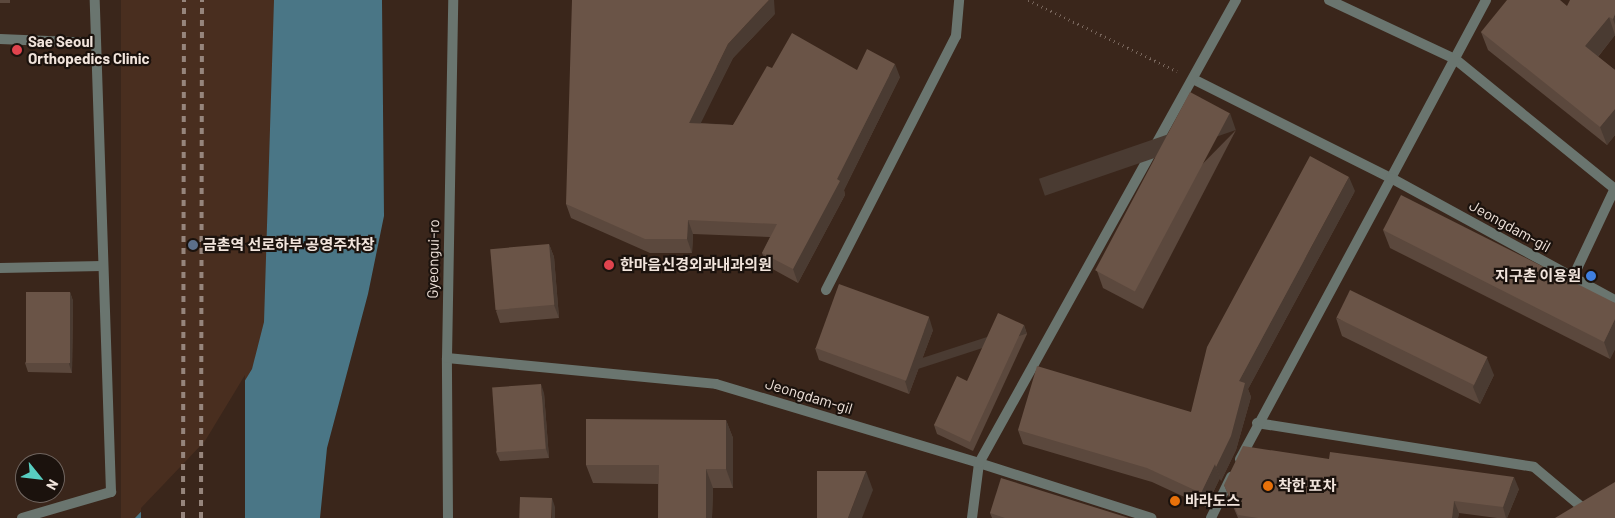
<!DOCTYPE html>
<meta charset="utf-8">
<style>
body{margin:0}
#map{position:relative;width:1615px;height:518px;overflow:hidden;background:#3a261b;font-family:Barlow,"Noto Sans KR",sans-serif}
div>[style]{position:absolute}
.built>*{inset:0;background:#492e1f;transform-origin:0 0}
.water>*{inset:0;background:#4a7686}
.pier>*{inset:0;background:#3a261b}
.path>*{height:3px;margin-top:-1.5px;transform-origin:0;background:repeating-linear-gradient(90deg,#78665c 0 1px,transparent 0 5px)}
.minor>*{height:10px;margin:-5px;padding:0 5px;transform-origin:5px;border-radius:5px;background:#6a756f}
.tertiary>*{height:10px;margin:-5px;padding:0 5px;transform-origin:5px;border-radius:5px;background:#6a756f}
.rail>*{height:4px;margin-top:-2px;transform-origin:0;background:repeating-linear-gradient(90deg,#96857c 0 6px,transparent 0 12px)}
.wall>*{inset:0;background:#5b483d;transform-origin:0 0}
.shaded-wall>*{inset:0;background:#4a3b32;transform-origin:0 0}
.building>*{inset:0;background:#6a5447;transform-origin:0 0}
.dots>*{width:14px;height:14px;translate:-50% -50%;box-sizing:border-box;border:2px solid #1b120d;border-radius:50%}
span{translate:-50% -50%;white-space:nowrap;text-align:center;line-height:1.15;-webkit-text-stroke:4.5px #1b120d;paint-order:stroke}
.poi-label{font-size:15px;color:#f1e4dc;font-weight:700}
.left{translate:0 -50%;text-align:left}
.right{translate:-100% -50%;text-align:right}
.street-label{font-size:15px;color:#f1e4dc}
.north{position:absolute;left:15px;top:453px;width:50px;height:50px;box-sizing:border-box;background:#1b120d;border:1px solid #716660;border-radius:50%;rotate:119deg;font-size:14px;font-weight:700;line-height:20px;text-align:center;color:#f1e4dc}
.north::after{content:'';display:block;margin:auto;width:18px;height:22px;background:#58cec1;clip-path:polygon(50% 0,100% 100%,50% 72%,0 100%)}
</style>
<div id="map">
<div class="built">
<div style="left:121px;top:0;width:162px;height:518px"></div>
</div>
<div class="water">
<div style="clip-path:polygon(274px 0,382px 0,384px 216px,368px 294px,327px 448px,320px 518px,135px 518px,207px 443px,252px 369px,264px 322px)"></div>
</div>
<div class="pier">
<div style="clip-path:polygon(245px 375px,245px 518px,141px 518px,141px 508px,205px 441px)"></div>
</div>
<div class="path">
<div style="left:1028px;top:0;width:165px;rotate:25.5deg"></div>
</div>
<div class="minor">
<div style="left:1329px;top:0;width:139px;rotate:25.1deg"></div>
<div style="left:1455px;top:59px;width:206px;rotate:39.1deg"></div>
<div style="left:0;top:39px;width:96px;rotate:2.4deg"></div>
<div style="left:1193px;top:79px;width:221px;rotate:26.6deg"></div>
<div style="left:1391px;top:178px;width:202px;rotate:-61.9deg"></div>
<div style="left:0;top:268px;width:102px;rotate:-1.1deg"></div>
<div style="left:1573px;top:277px;width:98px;rotate:-64.7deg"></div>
<div style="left:826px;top:290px;width:285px;rotate:-62.9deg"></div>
<div style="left:956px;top:36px;width:36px;rotate:-85deg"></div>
<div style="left:447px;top:358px;width:270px;rotate:5.5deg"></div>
<div style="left:716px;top:384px;width:275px;rotate:16.7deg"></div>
<div style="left:979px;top:463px;width:181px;rotate:17.7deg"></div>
<div style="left:1257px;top:423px;width:280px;rotate:9deg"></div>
<div style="left:1534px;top:467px;width:65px;rotate:40deg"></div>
<div style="left:1240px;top:459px;width:319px;rotate:-61.7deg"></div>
<div style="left:1391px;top:178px;width:255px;rotate:28.6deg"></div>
<div style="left:22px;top:518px;width:93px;rotate:-16.3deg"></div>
<div style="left:111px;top:492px;width:492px;rotate:-91.9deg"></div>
<div style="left:972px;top:518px;width:55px;rotate:-82.7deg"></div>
<div style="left:979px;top:463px;width:530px;rotate:-60.97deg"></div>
<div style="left:1211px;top:518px;width:46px;rotate:-64deg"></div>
</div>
<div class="tertiary">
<div style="left:448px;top:518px;width:160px;rotate:-90.4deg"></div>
<div style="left:447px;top:358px;width:358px;rotate:-89deg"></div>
</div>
<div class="rail">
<div style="left:183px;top:518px;width:518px;rotate:-89.89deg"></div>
<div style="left:201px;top:518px;width:518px;rotate:-89.89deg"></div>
</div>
<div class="wall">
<div style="left:0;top:0;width:10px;height:3px"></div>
<div style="clip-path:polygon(1615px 0,1615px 35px,1598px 57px,1615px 70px,1615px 135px,1607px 145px,1488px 50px,1481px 32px,1567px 6px)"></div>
<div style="clip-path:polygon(775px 14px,733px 58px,700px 123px,733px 125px,772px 68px,857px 70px,900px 77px,844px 190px,845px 195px,798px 283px,767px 266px,762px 253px,770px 237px,693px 234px,692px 253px,650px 253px,571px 218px,566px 204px)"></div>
<div style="clip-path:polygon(1236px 130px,1143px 309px,1103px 288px,1097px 271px)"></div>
<div style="clip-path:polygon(1355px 191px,1248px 389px,1251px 397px,1236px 450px,1221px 481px,1220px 478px,1206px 507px,1152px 482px,1023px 444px,1018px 430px,1191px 412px)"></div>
<div style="clip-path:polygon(1383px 230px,1615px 303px,1615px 349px,1610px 359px,1390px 248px)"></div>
<div style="clip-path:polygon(549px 244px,554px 257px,559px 318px,500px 323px,496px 311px)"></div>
<div style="clip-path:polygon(70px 292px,73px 301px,72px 373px,28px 372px,25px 363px)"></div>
<div style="clip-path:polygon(1336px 318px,1494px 375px,1480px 404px,1342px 336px)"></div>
<div style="clip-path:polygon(1024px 325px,1027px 334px,973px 451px,937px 434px,934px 425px)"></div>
<div style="clip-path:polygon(933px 330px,909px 394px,819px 360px,815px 348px)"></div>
<div style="clip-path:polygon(544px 393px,549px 458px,500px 461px,496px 452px)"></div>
<div style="clip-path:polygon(726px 420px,733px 438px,733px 488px,713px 488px,712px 518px,658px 518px,658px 484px,593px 483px,586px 465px)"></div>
<div style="clip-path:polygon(1224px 485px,1519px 489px,1507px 518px,1497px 518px,1459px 513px,1458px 518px,1238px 518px,1229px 497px)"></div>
<div style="clip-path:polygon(990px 513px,1129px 518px,992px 518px)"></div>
</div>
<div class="shaded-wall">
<div style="clip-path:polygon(769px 0,774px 0,775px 14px,733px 58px,694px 137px,689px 123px,728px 44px)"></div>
<div style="clip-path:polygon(1615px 14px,1615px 25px,1613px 19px)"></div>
<div style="clip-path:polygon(1609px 17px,1615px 35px,1592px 64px,1585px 46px)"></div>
<div style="clip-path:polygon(895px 64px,900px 77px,844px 190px,845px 195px,798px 283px,793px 269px,837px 179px)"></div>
<div style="clip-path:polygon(1615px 109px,1615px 135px,1607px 145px,1600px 127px)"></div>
<div style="left:1230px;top:113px;width:18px;height:202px;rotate:71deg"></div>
<div style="clip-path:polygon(1349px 177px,1355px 191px,1248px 389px,1251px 397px,1236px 450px,1221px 481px,1216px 467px,1239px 381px)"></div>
<div style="clip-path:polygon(688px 220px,693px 234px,692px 253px,687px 239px)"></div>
<div style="clip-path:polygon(549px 244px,554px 257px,559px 318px,554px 305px)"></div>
<div style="clip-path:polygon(70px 292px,73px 301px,72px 373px,69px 364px)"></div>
<div style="clip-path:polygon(929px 317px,933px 330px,909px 394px,905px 381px)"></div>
<div style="clip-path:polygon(1615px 319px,1615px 349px,1610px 359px,1604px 342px)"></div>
<div style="left:1024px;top:325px;width:9px;height:129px;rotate:72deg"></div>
<div style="clip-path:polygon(1487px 358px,1494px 375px,1480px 404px,1473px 387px)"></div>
<div style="clip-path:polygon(541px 384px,544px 393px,549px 458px,546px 449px)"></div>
<div style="clip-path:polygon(726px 420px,733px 438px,733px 488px,726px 469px)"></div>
<div style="clip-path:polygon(1215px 464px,1220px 478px,1206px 507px,1201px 493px)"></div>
<div style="clip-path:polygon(706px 469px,713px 488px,712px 518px,706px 518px)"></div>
<div style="clip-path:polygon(866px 471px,873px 490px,862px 518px,848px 518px)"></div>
<div style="clip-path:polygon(1514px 477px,1519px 489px,1507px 518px,1506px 518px,1503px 507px)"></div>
<div style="clip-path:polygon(552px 498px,555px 507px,555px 518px,552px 518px)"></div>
<div style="clip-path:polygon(1454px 501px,1459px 513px,1458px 518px,1452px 518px)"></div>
</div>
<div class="building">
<div style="clip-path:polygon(572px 0,769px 0,728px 44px,689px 123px,733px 125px,767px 66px,772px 68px,792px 33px,857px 70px,867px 49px,895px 64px,837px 179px,840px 181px,793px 269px,762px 253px,777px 224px,688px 220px,687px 239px,645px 239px,566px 204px)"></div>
<div style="clip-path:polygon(1507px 0,1560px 0,1567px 6px,1570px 0,1615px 0,1615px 14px,1613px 19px,1609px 17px,1585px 46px,1615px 70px,1615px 109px,1600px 127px,1481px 32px)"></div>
<div style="left:1190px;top:92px;width:45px;height:202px;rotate:28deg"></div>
<div style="clip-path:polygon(1310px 156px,1349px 177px,1239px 381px,1245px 383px,1231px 436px,1216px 467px,1215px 464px,1201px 493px,1147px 468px,1018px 430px,1037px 366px,1191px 412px,1207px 347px)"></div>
<div style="clip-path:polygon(1401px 195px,1615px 303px,1615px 319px,1604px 342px,1383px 230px)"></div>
<div style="left:549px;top:244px;width:61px;height:59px;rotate:85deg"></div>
<div style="left:839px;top:284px;width:96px;height:68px;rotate:20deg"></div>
<div style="left:1350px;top:290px;width:153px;height:31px;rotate:26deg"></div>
<div style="left:26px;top:292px;width:44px;height:71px"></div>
<div style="clip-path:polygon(998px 313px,1024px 325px,970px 442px,934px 425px,957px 376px,967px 381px)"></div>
<div style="left:541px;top:384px;width:65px;height:49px;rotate:86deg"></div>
<div style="clip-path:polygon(586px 419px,726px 420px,726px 469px,706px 469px,706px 518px,658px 518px,659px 465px,586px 465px)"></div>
<div style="clip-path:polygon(1243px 446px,1329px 459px,1330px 452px,1514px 477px,1503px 507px,1454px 501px,1452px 518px,1258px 518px,1238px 515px,1224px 485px)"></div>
<div style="clip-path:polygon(817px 471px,866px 471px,848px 518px,817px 518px)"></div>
<div style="clip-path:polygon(1001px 478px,1129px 518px,1005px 518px,990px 513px)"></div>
<div style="clip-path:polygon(1615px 482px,1615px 518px,1555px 518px)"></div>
<div style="left:520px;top:497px;width:32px;height:21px;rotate:2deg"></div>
</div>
<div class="dots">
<div style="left:17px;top:50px;background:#e0444e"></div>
<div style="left:193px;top:245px;background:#5c6f8a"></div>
<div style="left:609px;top:265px;background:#e0444e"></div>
<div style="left:1591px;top:276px;background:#3f7fe0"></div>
<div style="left:1268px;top:486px;background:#e8710a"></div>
<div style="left:1175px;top:501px;background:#e8710a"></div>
</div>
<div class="poi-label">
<span class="left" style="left:28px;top:50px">Sae Seoul<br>Orthopedics Clinic</span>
<span class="left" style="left:203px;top:245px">금촌역 선로하부 공영주차장</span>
<span class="left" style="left:620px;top:265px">한마음신경외과내과의원</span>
<span class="right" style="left:1581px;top:276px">지구촌 이용원</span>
<span class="left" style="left:1278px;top:486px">착한 포차</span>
<span class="left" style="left:1185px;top:501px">바라도스</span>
</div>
<div class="street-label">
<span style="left:1510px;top:226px;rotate:29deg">Jeongdam-gil</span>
<span style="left:433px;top:259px;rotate:-89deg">Gyeongui-ro</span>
<span style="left:809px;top:396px;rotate:17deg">Jeongdam-gil</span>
</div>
<div class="north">N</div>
</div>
